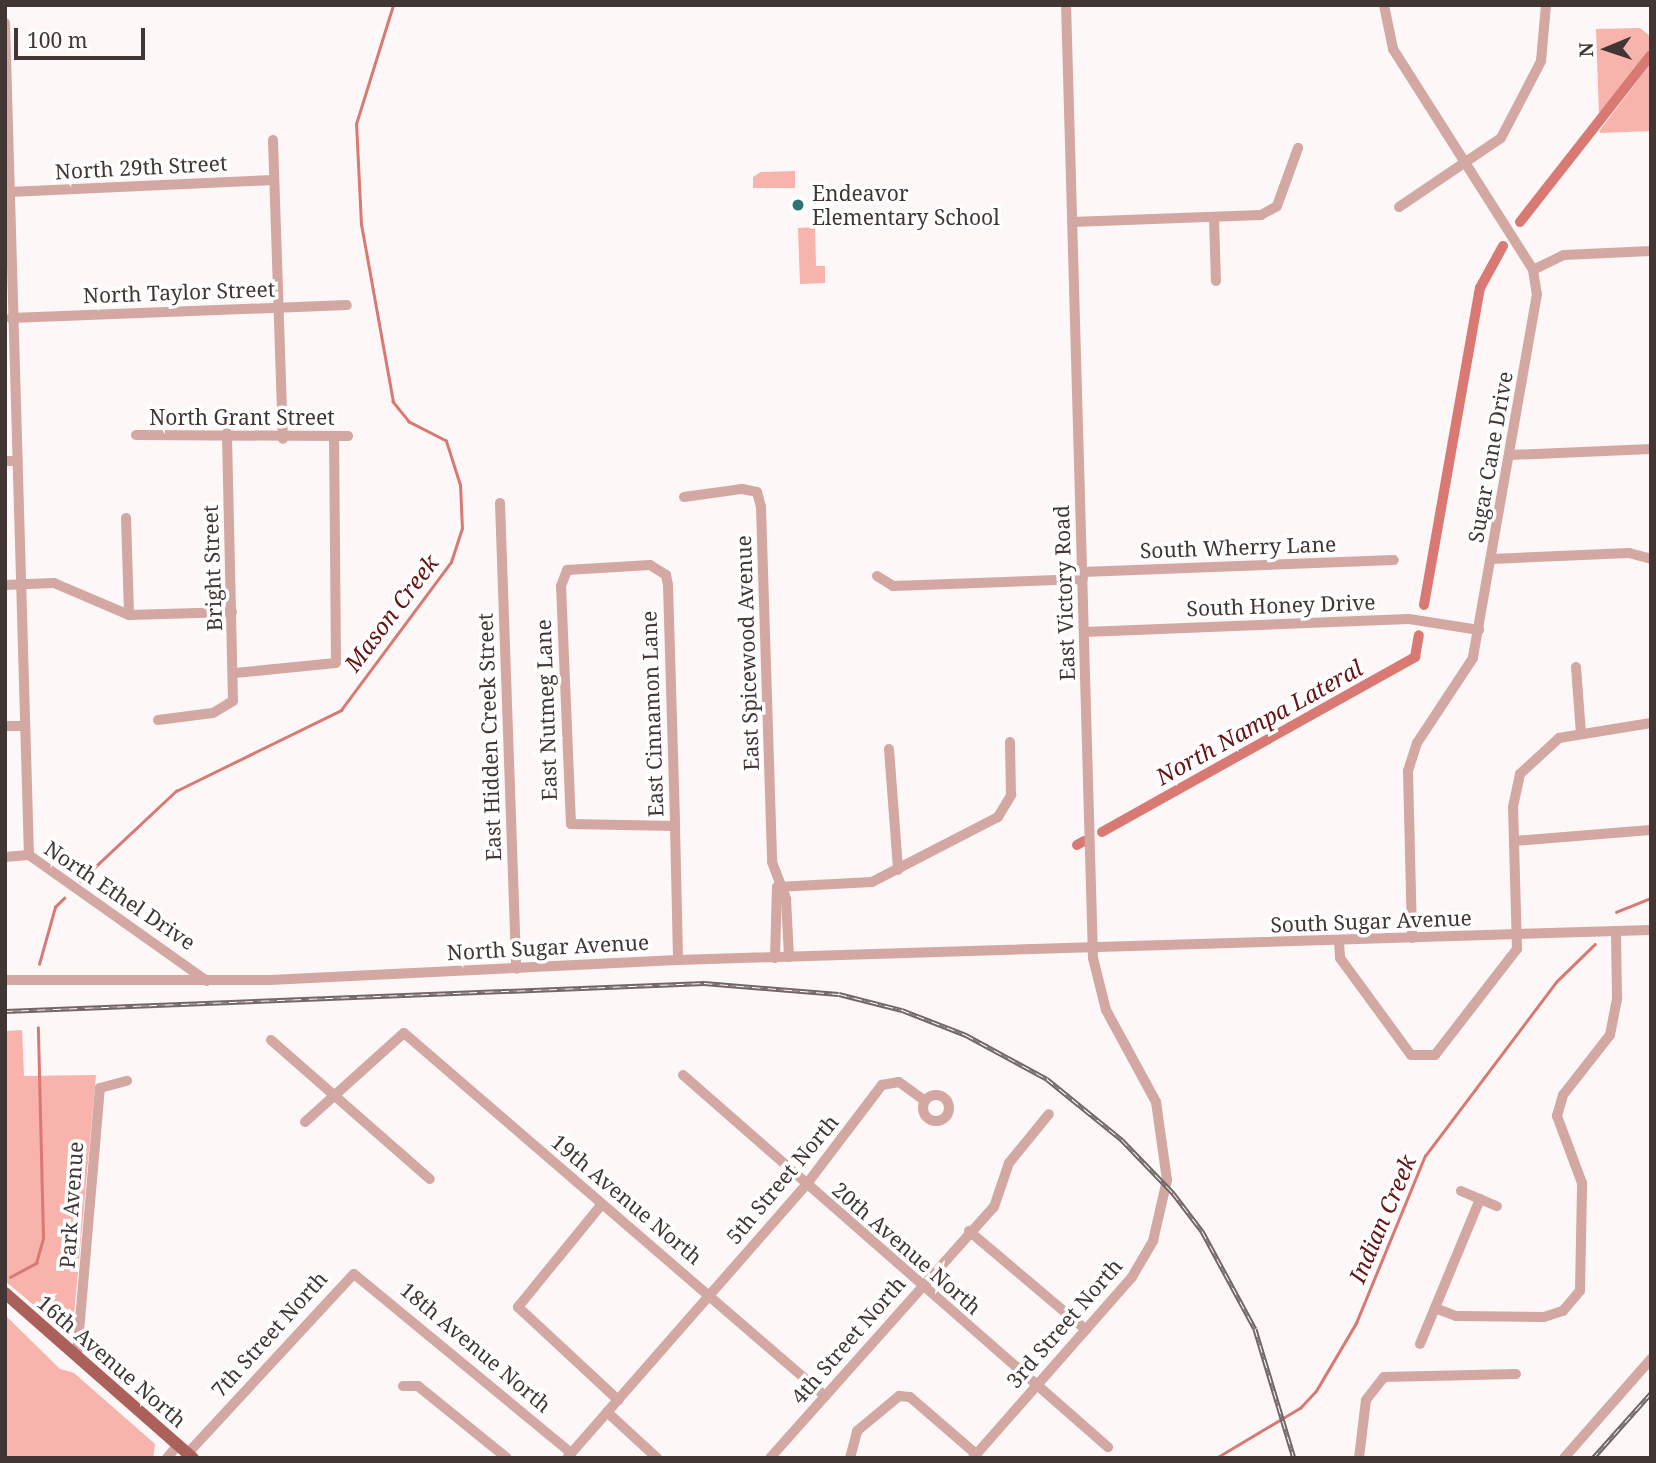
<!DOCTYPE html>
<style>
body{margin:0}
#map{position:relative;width:1656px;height:1463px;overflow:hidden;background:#fef7f7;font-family:"Noto Serif",serif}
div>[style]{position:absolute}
.green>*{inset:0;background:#f7b3ac}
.stream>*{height:2.5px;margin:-1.25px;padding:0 1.25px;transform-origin:1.25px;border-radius:1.25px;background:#d87a73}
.canal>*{height:10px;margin:-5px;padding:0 5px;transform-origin:5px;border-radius:5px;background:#d87a73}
.minor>*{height:10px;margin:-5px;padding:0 5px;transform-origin:5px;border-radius:5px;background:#d3a7a2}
.minor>.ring{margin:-5px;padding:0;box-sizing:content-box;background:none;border:10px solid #d3a7a2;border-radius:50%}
.major>*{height:12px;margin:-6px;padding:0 6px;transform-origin:6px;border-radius:6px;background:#ac605a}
.rail>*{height:5px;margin-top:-2.5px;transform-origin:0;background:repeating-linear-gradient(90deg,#fff 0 8px,#726766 0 16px);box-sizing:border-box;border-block:2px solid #726766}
.dots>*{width:19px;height:19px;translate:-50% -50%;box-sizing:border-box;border:4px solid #fff;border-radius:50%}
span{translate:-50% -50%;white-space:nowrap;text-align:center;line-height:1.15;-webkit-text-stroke:7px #fff;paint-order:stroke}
.street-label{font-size:21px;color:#423635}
.poi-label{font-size:21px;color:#423635}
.left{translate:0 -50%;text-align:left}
.water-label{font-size:23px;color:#681314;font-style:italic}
.frame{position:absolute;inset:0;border:7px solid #423635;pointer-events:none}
.north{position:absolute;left:1572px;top:14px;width:70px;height:70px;-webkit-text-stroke:5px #fff;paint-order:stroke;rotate:268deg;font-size:19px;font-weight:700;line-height:28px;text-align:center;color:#423635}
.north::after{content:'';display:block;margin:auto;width:24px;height:32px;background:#423635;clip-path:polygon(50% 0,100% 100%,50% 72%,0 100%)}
.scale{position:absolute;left:14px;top:28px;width:131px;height:32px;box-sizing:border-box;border:4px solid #423635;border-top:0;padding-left:9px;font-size:21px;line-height:24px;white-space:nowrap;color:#423635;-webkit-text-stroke:5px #fff;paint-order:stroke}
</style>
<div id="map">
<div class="green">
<div style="clip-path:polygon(1640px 28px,1651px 37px,1651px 47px,1599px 115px,1596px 29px)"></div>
<div style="clip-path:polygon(1651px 63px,1651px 131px,1600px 133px,1600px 130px)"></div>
<div style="clip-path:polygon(795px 171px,795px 188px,753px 188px,753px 177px,761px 172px)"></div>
<div style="clip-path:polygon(815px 227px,816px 266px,825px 266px,825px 283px,800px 284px,798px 228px)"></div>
<div style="clip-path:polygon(22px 1030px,24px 1076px,96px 1075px,72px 1337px,5px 1281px,5px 1031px)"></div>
<div style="clip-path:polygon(5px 1315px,60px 1369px,74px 1373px,155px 1444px,153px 1458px,5px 1458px)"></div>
</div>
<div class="stream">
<div style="left:80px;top:881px;width:132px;rotate:-43.2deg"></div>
<div style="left:176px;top:791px;width:184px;rotate:-26.1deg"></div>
<div style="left:341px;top:710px;width:184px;rotate:-53.4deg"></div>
<div style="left:451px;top:562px;width:35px;rotate:-72deg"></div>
<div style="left:462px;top:529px;width:44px;rotate:-92.6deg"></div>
<div style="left:460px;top:485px;width:46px;rotate:-107.7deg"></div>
<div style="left:446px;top:441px;width:42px;rotate:-152.8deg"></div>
<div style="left:409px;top:422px;width:26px;rotate:-129deg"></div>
<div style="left:393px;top:402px;width:180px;rotate:-100.2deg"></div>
<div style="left:361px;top:225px;width:101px;rotate:-92.8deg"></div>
<div style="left:356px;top:124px;width:125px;rotate:-72.7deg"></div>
<div style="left:1616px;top:912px;width:38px;rotate:-22deg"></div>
<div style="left:39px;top:964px;width:59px;rotate:-74.3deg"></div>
<div style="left:55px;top:907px;width:13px;rotate:-45deg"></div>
<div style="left:10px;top:1277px;width:30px;rotate:-28deg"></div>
<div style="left:36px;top:1263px;width:26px;rotate:-74deg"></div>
<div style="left:43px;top:1238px;width:210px;rotate:-91.4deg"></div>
<div style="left:1216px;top:1458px;width:98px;rotate:-30.8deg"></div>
<div style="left:1300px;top:1408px;width:23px;rotate:-47deg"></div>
<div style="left:1316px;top:1391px;width:79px;rotate:-59.5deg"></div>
<div style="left:1356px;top:1323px;width:181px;rotate:-67.6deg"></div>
<div style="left:1425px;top:1156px;width:218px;rotate:-53deg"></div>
<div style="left:1556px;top:982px;width:54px;rotate:-44.3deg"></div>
</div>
<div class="canal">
<div style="left:1520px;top:222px;width:212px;rotate:-51.9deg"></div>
<div style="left:1424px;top:605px;width:322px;rotate:-80deg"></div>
<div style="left:1480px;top:288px;width:48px;rotate:-61.3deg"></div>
<div style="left:1102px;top:832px;width:359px;rotate:-29.2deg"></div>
<div style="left:1415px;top:657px;width:22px;rotate:-80deg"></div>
<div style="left:1077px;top:845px;width:8px;rotate:-30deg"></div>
</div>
<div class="minor">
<div style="left:1384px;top:5px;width:45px;rotate:78.4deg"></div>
<div style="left:1393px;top:49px;width:262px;rotate:57.6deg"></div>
<div style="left:1533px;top:270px;width:24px;rotate:81deg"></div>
<div style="left:1537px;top:294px;width:370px;rotate:100deg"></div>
<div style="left:1473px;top:658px;width:102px;rotate:123.4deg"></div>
<div style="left:1417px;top:743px;width:29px;rotate:108deg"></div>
<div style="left:1408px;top:771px;width:167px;rotate:88.6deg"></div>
<div style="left:5px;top:23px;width:832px;rotate:88.35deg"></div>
<div style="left:273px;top:140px;width:299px;rotate:88.1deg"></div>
<div style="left:9px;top:192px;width:265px;rotate:-2.6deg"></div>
<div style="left:1399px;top:207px;width:123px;rotate:-34.1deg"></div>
<div style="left:1501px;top:138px;width:87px;rotate:-62.5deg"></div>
<div style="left:1541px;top:61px;width:56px;rotate:-84.9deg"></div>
<div style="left:1214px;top:219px;width:62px;rotate:88.2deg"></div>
<div style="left:1072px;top:222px;width:189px;rotate:-2.1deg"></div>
<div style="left:1261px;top:215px;width:18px;rotate:-29deg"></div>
<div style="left:1277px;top:206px;width:62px;rotate:-70.1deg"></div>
<div style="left:1533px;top:270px;width:34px;rotate:-26deg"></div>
<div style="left:1564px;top:255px;width:87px;rotate:-2.6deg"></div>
<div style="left:11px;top:318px;width:336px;rotate:-2.2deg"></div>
<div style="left:136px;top:435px;width:212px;rotate:0.3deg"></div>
<div style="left:1510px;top:455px;width:141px;rotate:-2.4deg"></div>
<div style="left:5px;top:461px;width:12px"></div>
<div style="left:684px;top:497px;width:59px;rotate:-7.9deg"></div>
<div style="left:742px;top:489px;width:15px;rotate:11deg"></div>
<div style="left:757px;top:492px;width:16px;rotate:75deg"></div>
<div style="left:761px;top:507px;width:355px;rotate:88.2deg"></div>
<div style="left:772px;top:862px;width:40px;rotate:69deg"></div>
<div style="left:786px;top:899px;width:58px;rotate:87deg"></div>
<div style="left:500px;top:503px;width:466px;rotate:88deg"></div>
<div style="left:126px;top:518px;width:97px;rotate:88.2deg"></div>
<div style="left:1491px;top:559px;width:138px;rotate:-2.5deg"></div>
<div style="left:1629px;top:553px;width:23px;rotate:15deg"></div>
<div style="left:1083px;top:572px;width:311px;rotate:-2.2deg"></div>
<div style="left:877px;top:576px;width:19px;rotate:32deg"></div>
<div style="left:893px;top:586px;width:190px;rotate:-2.1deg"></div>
<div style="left:5px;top:585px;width:49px;rotate:-2.3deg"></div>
<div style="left:54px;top:583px;width:82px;rotate:23.1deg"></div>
<div style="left:129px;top:615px;width:103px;rotate:-1.7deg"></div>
<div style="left:1085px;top:632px;width:324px;rotate:-2.3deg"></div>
<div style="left:1409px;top:619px;width:71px;rotate:8.9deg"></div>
<div style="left:1576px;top:667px;width:66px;rotate:85.7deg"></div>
<div style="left:235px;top:673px;width:101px;rotate:-5.7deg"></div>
<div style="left:336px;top:663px;width:226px;rotate:-90.5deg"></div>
<div style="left:158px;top:720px;width:55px;rotate:-7.3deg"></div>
<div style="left:213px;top:713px;width:23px;rotate:-31deg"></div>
<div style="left:233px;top:701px;width:268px;rotate:-91.3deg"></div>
<div style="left:5px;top:726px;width:20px"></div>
<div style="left:889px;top:749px;width:121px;rotate:85.7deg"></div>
<div style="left:675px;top:826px;width:104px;rotate:-178.9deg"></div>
<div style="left:571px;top:824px;width:238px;rotate:-92.4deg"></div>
<div style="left:561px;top:586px;width:17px;rotate:-69deg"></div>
<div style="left:567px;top:570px;width:83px;rotate:-3.4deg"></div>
<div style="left:650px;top:565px;width:19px;rotate:32deg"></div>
<div style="left:666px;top:575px;width:10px;rotate:79deg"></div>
<div style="left:668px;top:585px;width:241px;rotate:88.3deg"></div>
<div style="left:675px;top:826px;width:134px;rotate:88.7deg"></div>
<div style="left:1514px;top:841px;width:137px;rotate:-4.6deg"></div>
<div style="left:5px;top:857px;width:24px;rotate:-5deg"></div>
<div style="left:29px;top:855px;width:218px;rotate:35.3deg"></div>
<div style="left:777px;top:887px;width:95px;rotate:-3deg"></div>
<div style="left:872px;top:882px;width:142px;rotate:-27.3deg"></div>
<div style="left:998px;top:817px;width:26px;rotate:-59deg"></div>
<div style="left:1011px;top:795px;width:53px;rotate:-91.1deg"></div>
<div style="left:1339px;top:942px;width:16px;rotate:86deg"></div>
<div style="left:1340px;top:958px;width:120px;rotate:53.8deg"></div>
<div style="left:1411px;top:1055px;width:24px"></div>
<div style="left:1435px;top:1055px;width:134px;rotate:-52.3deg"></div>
<div style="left:1517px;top:949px;width:142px;rotate:-91.6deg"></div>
<div style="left:1513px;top:807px;width:34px;rotate:-78deg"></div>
<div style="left:1520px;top:774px;width:53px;rotate:-42.7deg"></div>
<div style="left:1559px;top:738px;width:93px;rotate:-9.3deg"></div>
<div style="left:775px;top:958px;width:71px;rotate:-88.4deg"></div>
<div style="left:5px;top:980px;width:265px"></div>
<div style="left:270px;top:980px;width:408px;rotate:-2.8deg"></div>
<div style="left:678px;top:960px;width:973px;rotate:-1.77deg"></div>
<div style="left:271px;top:1040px;width:211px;rotate:41.2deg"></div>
<div style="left:683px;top:1075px;width:565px;rotate:41.2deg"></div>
<div class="ring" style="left:923px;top:1095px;width:16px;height:16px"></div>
<div style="left:305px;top:1122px;width:133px;rotate:-42deg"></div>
<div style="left:404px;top:1033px;width:556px;rotate:40.77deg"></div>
<div style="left:1461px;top:1191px;width:39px;rotate:23deg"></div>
<div style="left:602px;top:1204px;width:133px;rotate:129.2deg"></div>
<div style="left:518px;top:1307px;width:137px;rotate:42.9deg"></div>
<div style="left:969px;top:1231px;width:153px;rotate:40.2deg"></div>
<div style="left:1435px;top:1308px;width:22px;rotate:21deg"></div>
<div style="left:1456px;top:1316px;width:88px;rotate:0.7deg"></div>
<div style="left:1544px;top:1317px;width:20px;rotate:-18deg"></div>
<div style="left:1563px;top:1311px;width:26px;rotate:-50deg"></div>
<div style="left:1580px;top:1291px;width:108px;rotate:-88.9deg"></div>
<div style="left:1582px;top:1183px;width:72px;rotate:-110.5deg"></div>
<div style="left:1557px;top:1116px;width:22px;rotate:-74deg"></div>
<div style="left:1563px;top:1095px;width:76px;rotate:-51.9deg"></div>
<div style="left:1610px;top:1035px;width:38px;rotate:-79deg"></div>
<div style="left:1617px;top:998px;width:67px;rotate:-90.9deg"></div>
<div style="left:1420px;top:1344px;width:157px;rotate:-67.5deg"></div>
<div style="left:77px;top:1355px;width:268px;rotate:-85.1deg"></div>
<div style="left:100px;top:1088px;width:28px;rotate:-15deg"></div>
<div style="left:403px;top:1386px;width:15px"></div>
<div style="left:418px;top:1386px;width:114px;rotate:39deg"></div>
<div style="left:607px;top:1412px;width:68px;rotate:42.6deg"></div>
<div style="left:188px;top:1453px;width:244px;rotate:-47.2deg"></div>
<div style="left:354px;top:1274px;width:281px;rotate:39.5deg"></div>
<div style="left:167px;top:1458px;width:17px;rotate:-50deg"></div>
<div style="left:567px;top:1458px;width:363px;rotate:-48.8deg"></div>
<div style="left:806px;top:1185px;width:126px;rotate:-52.8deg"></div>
<div style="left:882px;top:1085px;width:17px;rotate:-10deg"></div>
<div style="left:899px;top:1082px;width:29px;rotate:36deg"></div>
<div style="left:770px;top:1458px;width:336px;rotate:-48.3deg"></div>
<div style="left:994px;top:1207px;width:46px;rotate:-71.2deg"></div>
<div style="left:1009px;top:1163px;width:63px;rotate:-50.8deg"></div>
<div style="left:850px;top:1458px;width:28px;rotate:-75deg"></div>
<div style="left:857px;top:1431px;width:55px;rotate:-39.8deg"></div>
<div style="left:899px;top:1396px;width:11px;rotate:5deg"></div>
<div style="left:910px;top:1397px;width:87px;rotate:40.8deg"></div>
<div style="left:973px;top:1458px;width:241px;rotate:-48.7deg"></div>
<div style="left:1132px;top:1277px;width:42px;rotate:-59.7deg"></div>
<div style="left:1153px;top:1241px;width:63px;rotate:-77.1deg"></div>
<div style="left:1167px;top:1180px;width:79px;rotate:-98deg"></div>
<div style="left:1156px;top:1102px;width:105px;rotate:-118.5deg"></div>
<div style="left:1106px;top:1010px;width:54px;rotate:-104deg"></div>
<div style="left:1093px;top:958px;width:953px;rotate:-91.62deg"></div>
<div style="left:1359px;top:1458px;width:58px;rotate:-83.1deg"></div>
<div style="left:1366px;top:1400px;width:29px;rotate:-52deg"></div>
<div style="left:1384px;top:1377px;width:132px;rotate:-1.3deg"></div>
<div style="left:1564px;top:1458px;width:132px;rotate:-48.7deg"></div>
</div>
<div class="major">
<div style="left:5px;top:1293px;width:250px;rotate:41.3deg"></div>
</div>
<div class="rail">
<div style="left:5px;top:1011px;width:700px;rotate:-2.29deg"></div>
<div style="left:704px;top:983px;width:135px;rotate:4.7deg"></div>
<div style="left:839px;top:994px;width:65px;rotate:14.3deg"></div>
<div style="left:902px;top:1010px;width:69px;rotate:21.3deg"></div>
<div style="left:966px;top:1035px;width:92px;rotate:28.5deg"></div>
<div style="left:1047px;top:1079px;width:97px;rotate:39.1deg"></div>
<div style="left:1122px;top:1140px;width:74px;rotate:46.1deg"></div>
<div style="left:1173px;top:1193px;width:48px;rotate:52.7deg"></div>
<div style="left:1202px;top:1231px;width:111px;rotate:61.6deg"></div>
<div style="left:1255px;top:1329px;width:135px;rotate:73.2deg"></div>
<div style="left:1593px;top:1458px;width:87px;rotate:-48.3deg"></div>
</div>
<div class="dots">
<div style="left:798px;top:205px;background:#2c7571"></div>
</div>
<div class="street-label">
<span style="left:141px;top:167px;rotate:-3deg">North 29th Street</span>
<span style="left:179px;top:292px;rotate:-2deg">North Taylor Street</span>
<span style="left:242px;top:417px">North Grant Street</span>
<span style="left:1490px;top:457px;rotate:-80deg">Sugar Cane Drive</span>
<span style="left:1238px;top:547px;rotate:-2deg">South Wherry Lane</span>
<span style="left:212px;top:568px;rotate:-92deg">Bright Street</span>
<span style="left:1064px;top:593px;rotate:-92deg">East Victory Road</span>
<span style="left:1281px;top:605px;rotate:-2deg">South Honey Drive</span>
<span style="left:747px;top:653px;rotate:-92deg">East Spicewood Avenue</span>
<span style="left:546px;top:710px;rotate:-92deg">East Nutmeg Lane</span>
<span style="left:652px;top:714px;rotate:-92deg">East Cinnamon Lane</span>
<span style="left:489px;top:737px;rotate:-92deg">East Hidden Creek Street</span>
<span style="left:120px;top:895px;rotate:34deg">North Ethel Drive</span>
<span style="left:1371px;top:921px;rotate:-2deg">South Sugar Avenue</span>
<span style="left:548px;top:947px;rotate:-3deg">North Sugar Avenue</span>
<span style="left:782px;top:1179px;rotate:-50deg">5th Street North</span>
<span style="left:627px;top:1199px;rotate:40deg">19th Avenue North</span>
<span style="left:71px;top:1205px;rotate:-86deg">Park Avenue</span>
<span style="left:907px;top:1248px;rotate:41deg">20th Avenue North</span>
<span style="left:1064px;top:1323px;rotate:-49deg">3rd Street North</span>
<span style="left:269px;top:1334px;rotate:-48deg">7th Street North</span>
<span style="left:848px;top:1340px;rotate:-49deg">4th Street North</span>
<span style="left:476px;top:1347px;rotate:40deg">18th Avenue North</span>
<span style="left:112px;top:1361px;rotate:41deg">16th Avenue North</span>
</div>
<div class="poi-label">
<span class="left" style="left:812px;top:205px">Endeavor<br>Elementary School</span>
</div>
<div class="water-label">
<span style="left:391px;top:613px;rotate:-53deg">Mason Creek</span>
<span style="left:1259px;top:722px;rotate:-29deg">North Nampa Lateral</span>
<span style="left:1382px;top:1219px;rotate:-67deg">Indian Creek</span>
</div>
<div class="frame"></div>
<div class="north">N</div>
<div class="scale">100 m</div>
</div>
